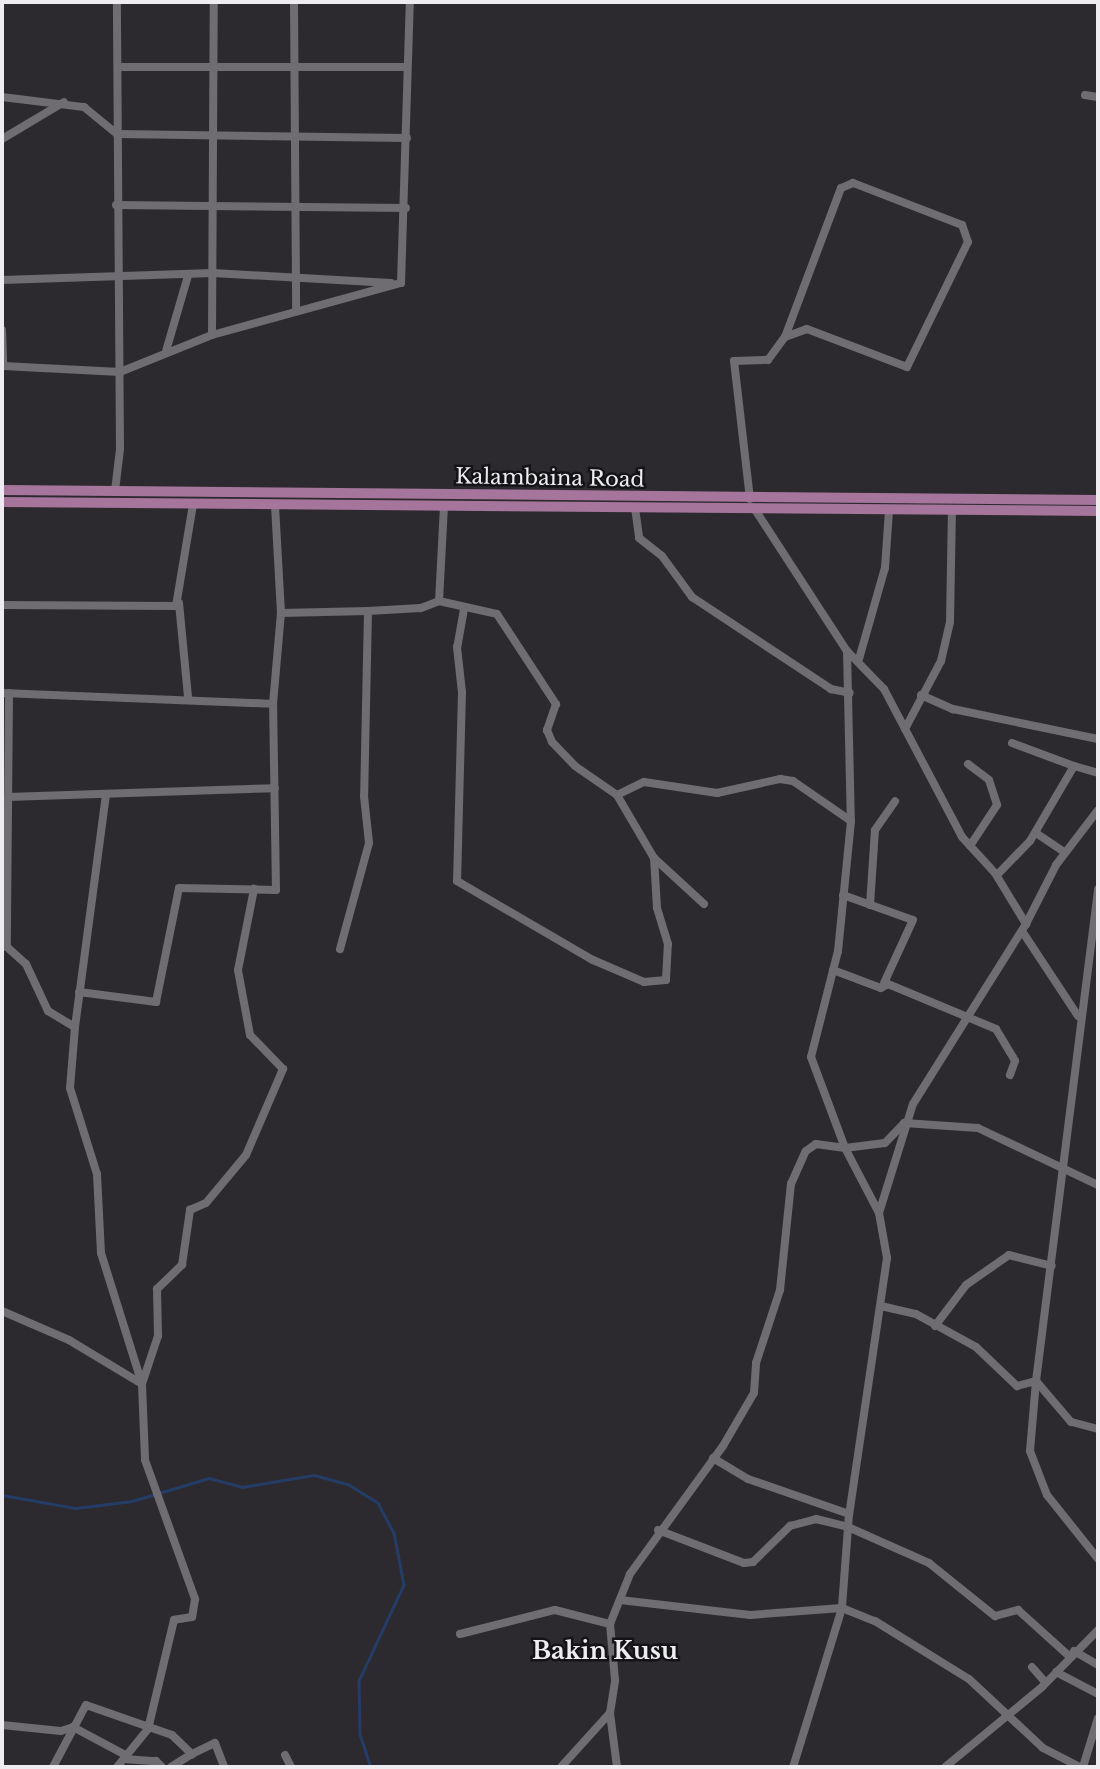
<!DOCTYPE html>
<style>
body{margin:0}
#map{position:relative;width:1100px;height:1769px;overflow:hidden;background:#2d2a2f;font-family:"Libre Baskerville",serif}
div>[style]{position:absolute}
.stream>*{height:2.5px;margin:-1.25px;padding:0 1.25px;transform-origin:1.25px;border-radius:1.25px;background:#233d67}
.minor>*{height:8px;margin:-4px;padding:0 4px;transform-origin:4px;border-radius:4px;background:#6f6c72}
.major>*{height:10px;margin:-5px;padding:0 5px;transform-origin:5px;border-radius:5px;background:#a5759b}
span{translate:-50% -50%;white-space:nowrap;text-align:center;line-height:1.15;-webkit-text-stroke:5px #141316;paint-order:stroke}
.street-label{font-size:21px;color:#eeecf0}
.quarter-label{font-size:24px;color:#eeecf0;font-weight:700}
.frame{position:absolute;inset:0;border:4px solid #eeecf0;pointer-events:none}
</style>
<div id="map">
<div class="stream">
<div style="left:2px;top:1495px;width:75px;rotate:10deg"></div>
<div style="left:76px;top:1508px;width:56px;rotate:-7.1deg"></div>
<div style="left:132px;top:1501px;width:80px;rotate:-16.6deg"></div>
<div style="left:209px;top:1478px;width:34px;rotate:15deg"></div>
<div style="left:242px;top:1487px;width:73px;rotate:-9.5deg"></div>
<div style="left:314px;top:1475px;width:35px;rotate:15deg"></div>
<div style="left:348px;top:1484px;width:36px;rotate:32deg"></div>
<div style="left:378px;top:1503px;width:34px;rotate:62deg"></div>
<div style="left:394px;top:1533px;width:53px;rotate:79.1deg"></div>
<div style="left:404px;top:1585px;width:106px;rotate:115.1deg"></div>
<div style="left:359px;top:1681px;width:53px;rotate:88.9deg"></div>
<div style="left:360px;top:1734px;width:35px;rotate:72deg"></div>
</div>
<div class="minor">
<div style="left:294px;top:2px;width:307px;rotate:89.6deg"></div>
<div style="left:120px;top:67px;width:287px"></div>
<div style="left:1085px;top:95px;width:13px;rotate:9deg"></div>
<div style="left:2px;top:97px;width:83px;rotate:7deg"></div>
<div style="left:84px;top:107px;width:43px;rotate:39.3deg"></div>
<div style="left:117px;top:134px;width:290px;rotate:0.8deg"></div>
<div style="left:2px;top:139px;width:72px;rotate:-30.8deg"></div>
<div style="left:116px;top:205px;width:290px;rotate:0.6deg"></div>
<div style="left:2px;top:280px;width:211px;rotate:-1.9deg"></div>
<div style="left:213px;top:273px;width:178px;rotate:3.2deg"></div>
<div style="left:401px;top:283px;width:281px;rotate:-88.2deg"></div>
<div style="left:2px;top:330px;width:36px;rotate:88deg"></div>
<div style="left:3px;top:366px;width:117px;rotate:2.9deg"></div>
<div style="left:120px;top:372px;width:99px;rotate:-21.9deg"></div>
<div style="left:212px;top:335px;width:196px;rotate:-15.4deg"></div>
<div style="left:212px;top:335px;width:333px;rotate:-89.7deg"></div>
<div style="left:166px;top:351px;width:78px;rotate:-73.7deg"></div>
<div style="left:115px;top:491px;width:42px;rotate:-83.2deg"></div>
<div style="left:120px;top:449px;width:447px;rotate:-90.4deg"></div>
<div style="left:750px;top:499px;width:139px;rotate:-96.6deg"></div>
<div style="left:734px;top:361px;width:34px;rotate:-2deg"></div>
<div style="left:768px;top:360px;width:29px;rotate:-54deg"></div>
<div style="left:785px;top:337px;width:23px;rotate:-20deg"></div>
<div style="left:807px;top:329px;width:107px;rotate:20.8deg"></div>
<div style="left:907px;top:367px;width:139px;rotate:-64deg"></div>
<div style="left:968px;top:242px;width:18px;rotate:-109deg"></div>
<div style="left:962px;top:225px;width:117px;rotate:-158.9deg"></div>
<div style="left:853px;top:183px;width:13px;rotate:157deg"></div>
<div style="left:841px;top:188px;width:159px;rotate:110.6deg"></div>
<div style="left:444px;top:506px;width:95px;rotate:93deg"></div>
<div style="left:439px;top:601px;width:59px;rotate:12.6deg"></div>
<div style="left:497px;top:614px;width:108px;rotate:56.8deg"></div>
<div style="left:556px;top:704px;width:28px;rotate:109deg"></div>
<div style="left:547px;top:730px;width:13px;rotate:67deg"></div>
<div style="left:552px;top:742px;width:33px;rotate:46deg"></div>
<div style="left:575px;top:766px;width:51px;rotate:34.6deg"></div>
<div style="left:617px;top:795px;width:73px;rotate:59.6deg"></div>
<div style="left:654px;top:858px;width:68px;rotate:42.6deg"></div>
<div style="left:635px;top:508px;width:30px;rotate:82deg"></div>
<div style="left:639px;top:538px;width:29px;rotate:38deg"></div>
<div style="left:662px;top:556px;width:51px;rotate:53.8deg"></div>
<div style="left:692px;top:597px;width:167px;rotate:33.5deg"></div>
<div style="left:831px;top:689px;width:19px;rotate:12deg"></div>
<div style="left:754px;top:508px;width:171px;rotate:57deg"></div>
<div style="left:847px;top:651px;width:170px;rotate:88.7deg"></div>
<div style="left:851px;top:821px;width:131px;rotate:95.7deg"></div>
<div style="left:838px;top:951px;width:109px;rotate:104.3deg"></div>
<div style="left:811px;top:1057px;width:97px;rotate:69.5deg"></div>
<div style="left:845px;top:1148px;width:73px;rotate:62.4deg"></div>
<div style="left:879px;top:1213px;width:46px;rotate:79.9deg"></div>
<div style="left:887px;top:1258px;width:259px;rotate:98.4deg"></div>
<div style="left:849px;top:1514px;width:94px;rotate:94.3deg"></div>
<div style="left:842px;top:1608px;width:166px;rotate:107.1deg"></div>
<div style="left:179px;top:603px;width:94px;rotate:84.5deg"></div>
<div style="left:2px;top:605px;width:174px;rotate:0.3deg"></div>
<div style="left:176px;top:606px;width:103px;rotate:-80.5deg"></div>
<div style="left:464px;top:609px;width:39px;rotate:100deg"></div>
<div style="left:457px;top:647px;width:45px;rotate:83.7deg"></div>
<div style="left:462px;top:692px;width:189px;rotate:91.5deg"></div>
<div style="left:457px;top:881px;width:157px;rotate:30.2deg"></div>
<div style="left:593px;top:960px;width:56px;rotate:23.3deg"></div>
<div style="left:644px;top:982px;width:22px;rotate:-5deg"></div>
<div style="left:666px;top:980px;width:36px;rotate:-87deg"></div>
<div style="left:668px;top:944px;width:38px;rotate:-107deg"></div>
<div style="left:657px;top:908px;width:50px;rotate:-93.4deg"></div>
<div style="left:368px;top:611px;width:53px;rotate:-3.2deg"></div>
<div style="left:421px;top:608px;width:19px;rotate:-21deg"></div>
<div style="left:281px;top:613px;width:87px;rotate:-1.3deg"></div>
<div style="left:368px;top:611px;width:185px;rotate:91.2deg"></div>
<div style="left:364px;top:796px;width:47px;rotate:83.9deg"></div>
<div style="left:369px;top:843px;width:110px;rotate:105.3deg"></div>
<div style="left:847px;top:651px;width:53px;rotate:45.8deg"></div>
<div style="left:884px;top:689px;width:167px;rotate:62.2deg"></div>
<div style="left:962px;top:837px;width:49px;rotate:47.5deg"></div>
<div style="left:995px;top:873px;width:60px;rotate:58.7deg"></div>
<div style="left:859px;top:659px;width:95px;rotate:-74.1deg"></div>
<div style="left:885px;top:568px;width:57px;rotate:-86deg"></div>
<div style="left:2px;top:693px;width:271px;rotate:2.3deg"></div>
<div style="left:9px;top:693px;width:254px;rotate:90.5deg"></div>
<div style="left:7px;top:947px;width:25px;rotate:42deg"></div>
<div style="left:26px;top:964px;width:52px;rotate:64.9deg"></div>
<div style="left:48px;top:1011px;width:31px;rotate:31deg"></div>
<div style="left:75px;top:1027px;width:61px;rotate:94.7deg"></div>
<div style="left:70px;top:1088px;width:90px;rotate:72.6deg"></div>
<div style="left:97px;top:1174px;width:79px;rotate:87.1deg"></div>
<div style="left:101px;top:1253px;width:137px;rotate:72.6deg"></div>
<div style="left:142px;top:1384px;width:76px;rotate:87.7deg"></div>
<div style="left:145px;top:1460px;width:148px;rotate:70.2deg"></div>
<div style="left:195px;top:1599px;width:18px;rotate:99deg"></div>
<div style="left:192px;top:1617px;width:18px;rotate:171deg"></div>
<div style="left:174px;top:1620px;width:112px;rotate:103.4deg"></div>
<div style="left:148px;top:1729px;width:49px;rotate:129.2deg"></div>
<div style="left:921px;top:695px;width:35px;rotate:24deg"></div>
<div style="left:953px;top:709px;width:148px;rotate:11.7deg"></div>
<div style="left:905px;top:729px;width:77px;rotate:-62.1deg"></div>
<div style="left:941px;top:661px;width:40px;rotate:-77deg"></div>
<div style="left:950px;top:622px;width:112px;rotate:-89deg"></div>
<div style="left:1012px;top:743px;width:66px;rotate:20.4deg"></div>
<div style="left:968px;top:764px;width:26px;rotate:37deg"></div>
<div style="left:989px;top:780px;width:26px;rotate:72deg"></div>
<div style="left:997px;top:805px;width:49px;rotate:123.4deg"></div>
<div style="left:617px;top:795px;width:30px;rotate:-26deg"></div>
<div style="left:644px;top:782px;width:74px;rotate:8.6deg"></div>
<div style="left:717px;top:793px;width:65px;rotate:-12.5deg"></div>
<div style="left:780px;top:779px;width:13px;rotate:9deg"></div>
<div style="left:793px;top:781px;width:70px;rotate:34.6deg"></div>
<div style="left:8px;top:797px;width:267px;rotate:-1.9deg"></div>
<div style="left:1036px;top:833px;width:34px;rotate:34deg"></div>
<div style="left:997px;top:875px;width:47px;rotate:-45.9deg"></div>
<div style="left:1030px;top:841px;width:87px;rotate:-59.6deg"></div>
<div style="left:1074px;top:766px;width:25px;rotate:16deg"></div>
<div style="left:843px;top:895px;width:74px;rotate:19.7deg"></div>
<div style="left:913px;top:920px;width:69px;rotate:114.7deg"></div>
<div style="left:870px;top:905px;width:75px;rotate:-86.2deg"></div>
<div style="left:875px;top:830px;width:35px;rotate:-55deg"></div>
<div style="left:1022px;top:931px;width:102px;rotate:56.6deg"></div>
<div style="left:833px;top:970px;width:51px;rotate:20.6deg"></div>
<div style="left:881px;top:988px;width:8px;rotate:-30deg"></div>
<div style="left:888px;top:984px;width:117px;rotate:22.6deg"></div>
<div style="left:996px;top:1029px;width:37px;rotate:59deg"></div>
<div style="left:1015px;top:1061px;width:15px;rotate:110deg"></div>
<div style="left:79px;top:992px;width:78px;rotate:7.4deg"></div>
<div style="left:156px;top:1002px;width:116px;rotate:-78.6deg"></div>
<div style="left:179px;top:888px;width:97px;rotate:1.2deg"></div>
<div style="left:276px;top:890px;width:186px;rotate:-90.9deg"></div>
<div style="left:273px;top:704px;width:91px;rotate:-85deg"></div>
<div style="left:281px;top:613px;width:108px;rotate:-93.2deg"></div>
<div style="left:75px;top:1027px;width:235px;rotate:-82.4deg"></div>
<div style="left:879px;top:1213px;width:114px;rotate:-72.7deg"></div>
<div style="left:913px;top:1104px;width:213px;rotate:-57.9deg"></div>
<div style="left:1026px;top:924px;width:66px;rotate:-63deg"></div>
<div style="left:1056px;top:865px;width:69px;rotate:-52.6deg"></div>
<div style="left:881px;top:1306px;width:36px;rotate:13deg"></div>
<div style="left:916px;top:1314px;width:68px;rotate:28.8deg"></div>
<div style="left:976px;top:1347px;width:57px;rotate:43.6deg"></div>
<div style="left:1017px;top:1386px;width:20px;rotate:-15deg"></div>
<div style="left:1036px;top:1381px;width:496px;rotate:-82.8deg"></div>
<div style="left:2px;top:1311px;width:73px;rotate:23.4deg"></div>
<div style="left:69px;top:1340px;width:85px;rotate:31.1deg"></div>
<div style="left:142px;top:1384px;width:51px;rotate:-71.6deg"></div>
<div style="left:158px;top:1336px;width:47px;rotate:-91.2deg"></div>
<div style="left:157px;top:1289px;width:35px;rotate:-44deg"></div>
<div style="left:182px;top:1265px;width:56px;rotate:-81.7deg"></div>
<div style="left:190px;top:1210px;width:17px;rotate:-24deg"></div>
<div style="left:206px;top:1203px;width:62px;rotate:-50.2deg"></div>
<div style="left:246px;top:1155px;width:94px;rotate:-66.7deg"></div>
<div style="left:283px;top:1069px;width:47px;rotate:-134.1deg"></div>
<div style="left:250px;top:1035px;width:66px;rotate:-100.5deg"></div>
<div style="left:238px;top:970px;width:83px;rotate:-78.8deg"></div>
<div style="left:935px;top:1326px;width:51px;rotate:-52.9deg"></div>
<div style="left:966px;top:1285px;width:52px;rotate:-34.9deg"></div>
<div style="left:1009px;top:1255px;width:44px;rotate:14.3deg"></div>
<div style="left:1098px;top:1429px;width:28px;rotate:-165deg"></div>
<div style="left:1071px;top:1422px;width:54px;rotate:-130.5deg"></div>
<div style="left:1036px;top:1381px;width:70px;rotate:94.9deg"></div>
<div style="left:1030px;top:1451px;width:47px;rotate:68.9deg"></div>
<div style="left:1047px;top:1495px;width:82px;rotate:51.4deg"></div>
<div style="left:713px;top:1458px;width:41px;rotate:31deg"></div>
<div style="left:748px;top:1479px;width:107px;rotate:19.1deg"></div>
<div style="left:658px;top:1530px;width:92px;rotate:21deg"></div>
<div style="left:744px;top:1563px;width:9px;rotate:-6deg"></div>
<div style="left:753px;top:1562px;width:52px;rotate:-44.2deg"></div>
<div style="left:790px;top:1526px;width:27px;rotate:-15deg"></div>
<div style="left:816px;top:1519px;width:33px;rotate:14deg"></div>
<div style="left:848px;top:1527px;width:89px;rotate:24deg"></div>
<div style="left:929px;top:1563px;width:85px;rotate:38.8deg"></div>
<div style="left:995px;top:1616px;width:24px;rotate:-15deg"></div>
<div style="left:1018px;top:1610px;width:69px;rotate:42deg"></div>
<div style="left:620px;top:1600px;width:131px;rotate:6.6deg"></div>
<div style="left:750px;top:1615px;width:92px;rotate:-4.4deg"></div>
<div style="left:842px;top:1608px;width:35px;rotate:22deg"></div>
<div style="left:875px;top:1621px;width:110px;rotate:31.7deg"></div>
<div style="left:969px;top:1679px;width:101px;rotate:43deg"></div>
<div style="left:1043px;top:1748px;width:42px;rotate:27.2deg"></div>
<div style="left:460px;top:1634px;width:98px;rotate:-14.2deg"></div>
<div style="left:555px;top:1610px;width:57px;rotate:14.3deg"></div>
<div style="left:1074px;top:1651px;width:28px;rotate:30deg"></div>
<div style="left:1032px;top:1667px;width:21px;rotate:49deg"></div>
<div style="left:1056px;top:1672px;width:47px;rotate:27.6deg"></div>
<div style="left:2px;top:1725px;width:59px;rotate:5.8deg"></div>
<div style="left:61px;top:1731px;width:13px;rotate:-18deg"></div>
<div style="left:73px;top:1727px;width:61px;rotate:28.2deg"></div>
<div style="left:285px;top:1755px;width:13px;rotate:63deg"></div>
<div style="left:124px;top:1759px;width:32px;rotate:4deg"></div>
<div style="left:156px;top:1761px;width:8px;rotate:45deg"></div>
<div style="left:53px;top:1767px;width:70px;rotate:-62deg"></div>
<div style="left:86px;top:1705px;width:91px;rotate:19.2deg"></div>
<div style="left:172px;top:1735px;width:28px;rotate:44deg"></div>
<div style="left:192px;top:1754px;width:25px;rotate:-26deg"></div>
<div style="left:215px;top:1743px;width:26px;rotate:69deg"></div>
<div style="left:171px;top:1767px;width:25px;rotate:-32deg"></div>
<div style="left:561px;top:1767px;width:73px;rotate:-47.8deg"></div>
<div style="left:617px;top:1767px;width:54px;rotate:-97.4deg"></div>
<div style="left:610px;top:1713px;width:33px;rotate:-81deg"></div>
<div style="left:615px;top:1680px;width:56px;rotate:-95.1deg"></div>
<div style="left:610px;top:1624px;width:54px;rotate:-68.2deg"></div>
<div style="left:630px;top:1574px;width:158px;rotate:-54deg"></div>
<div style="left:723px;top:1446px;width:61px;rotate:-59.7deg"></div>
<div style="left:754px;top:1393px;width:30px;rotate:-86deg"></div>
<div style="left:756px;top:1363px;width:77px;rotate:-71.8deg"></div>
<div style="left:780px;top:1290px;width:107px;rotate:-84.1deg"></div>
<div style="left:791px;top:1184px;width:36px;rotate:-66deg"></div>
<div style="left:806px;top:1151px;width:12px;rotate:-35deg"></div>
<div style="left:816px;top:1144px;width:29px;rotate:8deg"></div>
<div style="left:845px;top:1148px;width:40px;rotate:-7.1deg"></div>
<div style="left:885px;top:1143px;width:28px;rotate:-46deg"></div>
<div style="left:904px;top:1123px;width:74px;rotate:3.9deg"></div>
<div style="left:978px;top:1128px;width:133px;rotate:25.4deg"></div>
<div style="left:945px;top:1767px;width:126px;rotate:-39.5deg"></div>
<div style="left:1042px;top:1687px;width:80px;rotate:-45.5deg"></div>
<div style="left:1083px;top:1767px;width:51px;rotate:-73deg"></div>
</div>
<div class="major">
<div style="left:2px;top:490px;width:1096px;rotate:0.52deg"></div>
<div style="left:2px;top:502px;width:1096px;rotate:0.47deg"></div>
</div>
<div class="street-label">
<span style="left:550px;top:478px;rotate:1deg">Kalambaina Road</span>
</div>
<div class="quarter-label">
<span style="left:605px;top:1651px">Bakin Kusu</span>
</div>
<div class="frame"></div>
</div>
